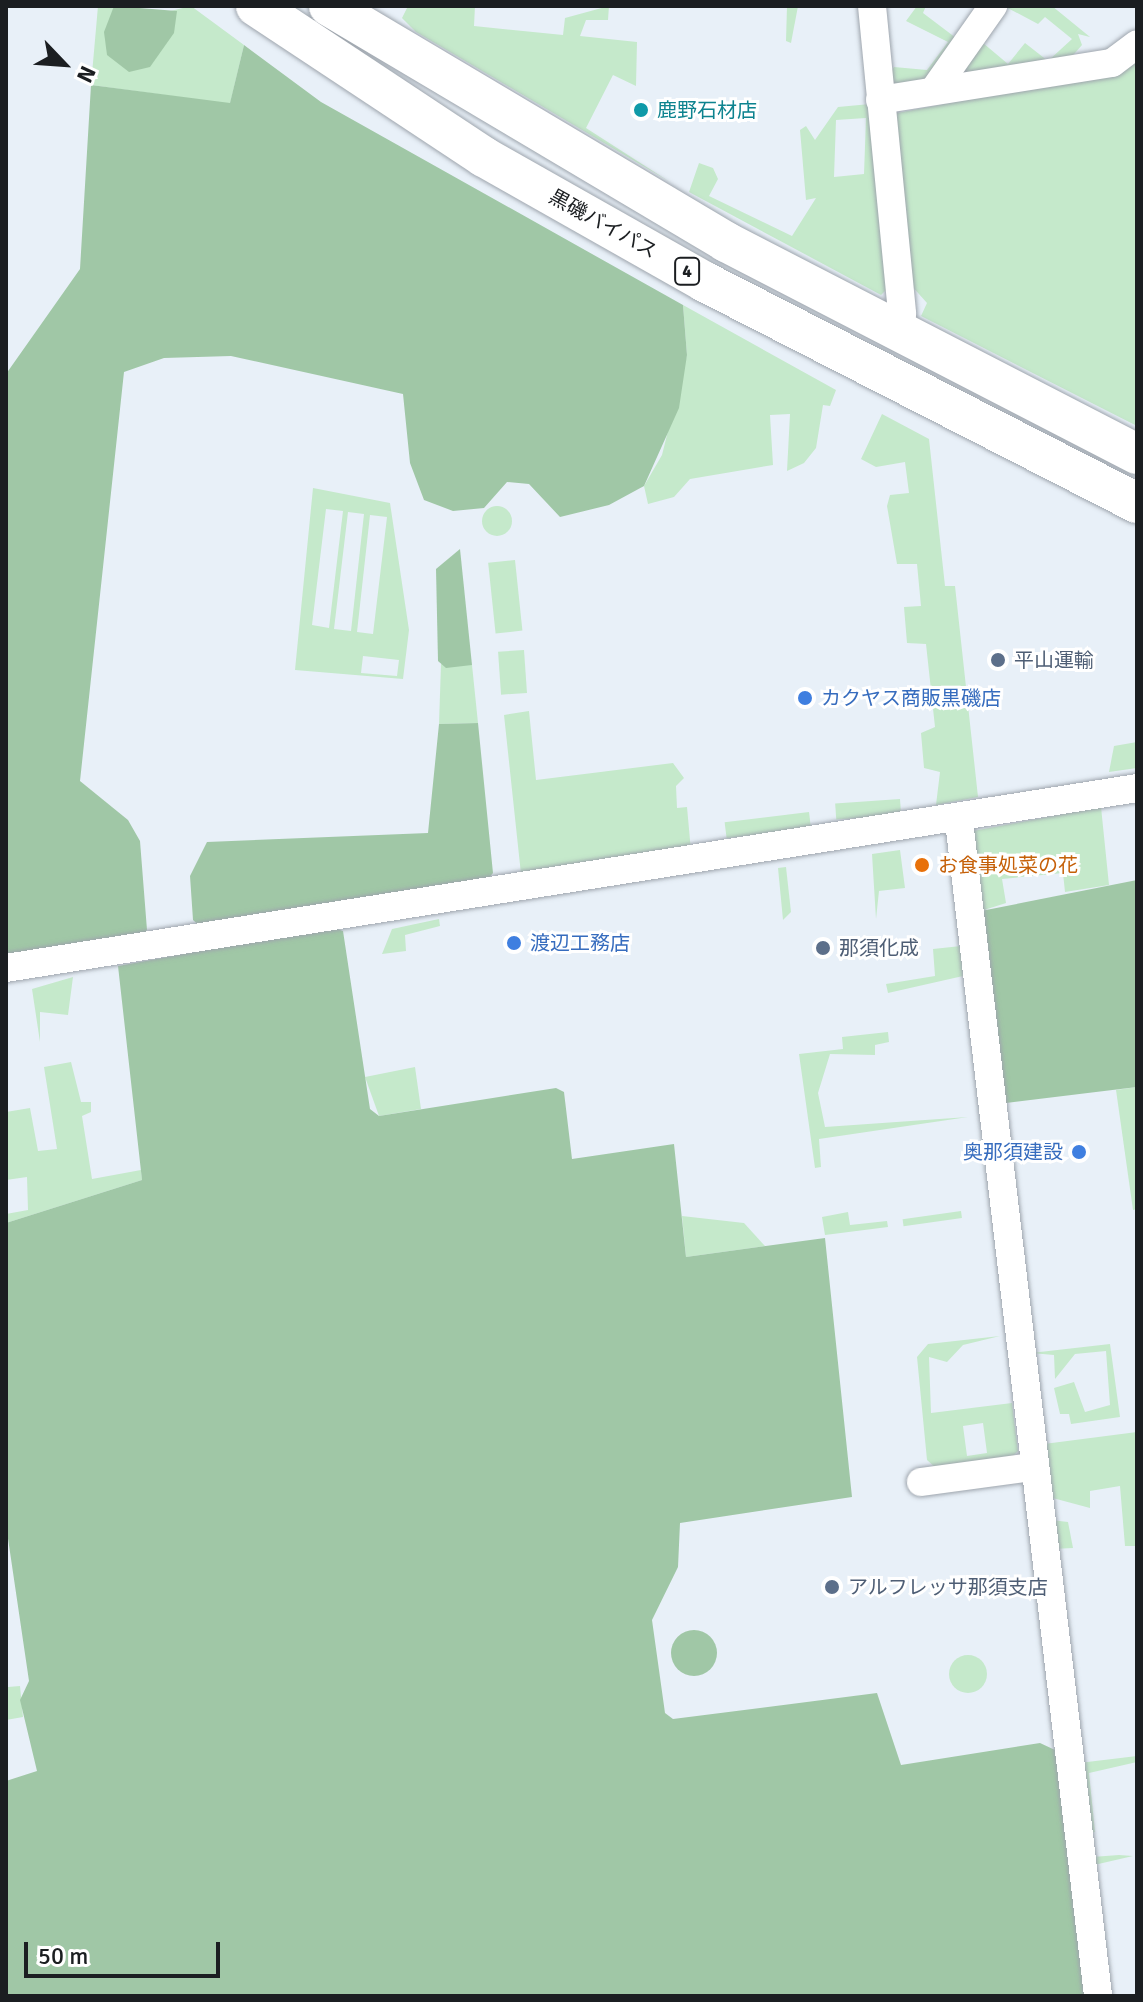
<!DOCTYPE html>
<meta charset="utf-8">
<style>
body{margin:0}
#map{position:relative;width:1143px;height:2002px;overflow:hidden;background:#e8f0f8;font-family:Signika,"Noto Sans JP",sans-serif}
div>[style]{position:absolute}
.green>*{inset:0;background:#c5e9cb;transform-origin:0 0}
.round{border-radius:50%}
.forest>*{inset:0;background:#a0c7a6}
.roads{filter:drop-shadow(0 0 2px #9ea5ad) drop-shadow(0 0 2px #9ea5ad)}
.minor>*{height:28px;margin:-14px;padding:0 14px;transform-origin:14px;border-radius:14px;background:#fff}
.highway>*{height:40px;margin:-20px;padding:0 20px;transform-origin:20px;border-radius:20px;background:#fff}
.dots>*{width:22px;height:22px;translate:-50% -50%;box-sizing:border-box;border:4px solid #fff;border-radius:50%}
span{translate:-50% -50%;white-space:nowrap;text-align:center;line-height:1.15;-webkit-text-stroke:6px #fff;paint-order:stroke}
.shield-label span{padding:2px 6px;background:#fff;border:2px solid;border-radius:6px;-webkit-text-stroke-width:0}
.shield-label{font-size:18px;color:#1b1e21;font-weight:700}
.culture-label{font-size:20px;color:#0d838f}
.left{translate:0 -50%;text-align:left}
.street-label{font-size:20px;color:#1b1e21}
.service-label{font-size:20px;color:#4e5e75}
.shop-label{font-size:20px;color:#366cbe}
.right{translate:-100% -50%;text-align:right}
.food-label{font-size:20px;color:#c56008}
.frame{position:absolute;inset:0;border:8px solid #1b1e21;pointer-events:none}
.north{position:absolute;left:24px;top:24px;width:80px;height:80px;-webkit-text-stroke:6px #fff;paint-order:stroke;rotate:115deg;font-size:22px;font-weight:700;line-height:32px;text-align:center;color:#1b1e21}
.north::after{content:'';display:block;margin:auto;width:28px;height:36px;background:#1b1e21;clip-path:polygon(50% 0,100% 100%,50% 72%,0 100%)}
.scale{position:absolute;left:24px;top:1942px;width:196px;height:36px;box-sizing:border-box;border:4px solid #1b1e21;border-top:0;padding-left:10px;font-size:24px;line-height:28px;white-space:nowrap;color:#1b1e21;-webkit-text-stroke:6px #fff;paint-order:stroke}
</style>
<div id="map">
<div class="green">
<div style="clip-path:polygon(98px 6px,114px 6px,110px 26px,191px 6px,244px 45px,230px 104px,91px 85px)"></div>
<div style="clip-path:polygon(408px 6px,475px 6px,474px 26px,563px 35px,565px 18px,609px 6px,608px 20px,586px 20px,580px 36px,637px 42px,636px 86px,613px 75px,586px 128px,670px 182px,416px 32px,402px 18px)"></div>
<div style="clip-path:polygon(787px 6px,798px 6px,791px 43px,786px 41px)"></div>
<div style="clip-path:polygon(917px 6px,926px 6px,923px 13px,960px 41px,931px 80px,898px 89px,886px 78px,894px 67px,927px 70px,948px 42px,906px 21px)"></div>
<div style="clip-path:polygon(1004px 6px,1052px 6px,1090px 37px,1078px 34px,1082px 45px,1068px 61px,953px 82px,983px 43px,1008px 64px,1025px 43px,1048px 61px,1072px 39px,1045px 17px,1038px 24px)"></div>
<div style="clip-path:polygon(1137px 59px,1137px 426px,921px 316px,927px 303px,910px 284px,892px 114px,1122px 70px)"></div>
<div style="clip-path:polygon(evenodd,870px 104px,888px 288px,881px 295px,689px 192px,699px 163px,713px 168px,718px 179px,709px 196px,792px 236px,816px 198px,806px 200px,800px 130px,806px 126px,815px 140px,838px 107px,870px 104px,866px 118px,864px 174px,834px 177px,836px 120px,866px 118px)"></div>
<div style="clip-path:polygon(683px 305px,836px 390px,830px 406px,823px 405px,816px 448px,804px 463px,787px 471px,790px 414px,770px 415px,773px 465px,690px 479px,674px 497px,648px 504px,644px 486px,662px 455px,687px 355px)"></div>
<div style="clip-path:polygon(882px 414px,929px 439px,945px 586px,955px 586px,978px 797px,936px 805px,940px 772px,924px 768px,921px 733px,935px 727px,926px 644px,907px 643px,904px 607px,921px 606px,917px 564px,897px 564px,887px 506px,890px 495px,909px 493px,905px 462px,876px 467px,861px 459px)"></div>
<div style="clip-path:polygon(evenodd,313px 488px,390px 503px,409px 630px,403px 679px,295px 670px,313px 488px,326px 509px,343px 511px,329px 628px,312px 625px,326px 509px,313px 488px,348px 512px,364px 514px,351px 631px,334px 629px,348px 512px,313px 488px,370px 515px,387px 517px,373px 634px,357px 632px,370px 515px,313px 488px,363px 656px,399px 660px,397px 676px,361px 673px,363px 656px)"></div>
<div class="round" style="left:482px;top:506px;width:30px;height:30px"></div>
<div style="left:515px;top:560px;width:71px;height:27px;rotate:84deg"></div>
<div style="left:524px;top:650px;width:43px;height:26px;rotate:86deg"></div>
<div style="clip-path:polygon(441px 664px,472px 665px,478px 723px,439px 724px)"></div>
<div style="clip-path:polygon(529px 711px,536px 780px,673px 763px,684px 778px,676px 786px,677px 808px,687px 807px,691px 851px,521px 874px,504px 715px)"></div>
<div style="clip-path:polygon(1137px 742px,1137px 768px,1109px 772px,1114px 746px)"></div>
<div style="left:900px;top:799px;width:16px;height:65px;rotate:86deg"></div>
<div style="clip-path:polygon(1101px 807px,1109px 885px,1065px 892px,1063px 873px,1002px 879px,1006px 903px,981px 911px,973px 831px)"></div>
<div style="left:809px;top:812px;width:16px;height:85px;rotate:83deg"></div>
<div style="clip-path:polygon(900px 850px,905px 888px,879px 891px,876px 919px,872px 854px)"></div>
<div style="clip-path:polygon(786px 867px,791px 912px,783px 920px,778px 868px)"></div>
<div style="clip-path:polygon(439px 919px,440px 926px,405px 935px,406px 951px,382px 954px,392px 929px)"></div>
<div style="clip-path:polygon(961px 946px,963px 976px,888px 993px,886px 984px,935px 976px,933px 949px)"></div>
<div style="clip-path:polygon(73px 977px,68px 1015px,40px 1012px,40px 1042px,32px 989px)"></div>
<div style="clip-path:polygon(888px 1032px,889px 1042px,875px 1045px,875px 1055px,830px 1054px,818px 1093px,825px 1127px,968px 1117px,819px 1139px,821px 1167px,815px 1168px,799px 1054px,843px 1049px,842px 1037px)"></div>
<div style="clip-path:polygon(71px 1062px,81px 1102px,91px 1102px,91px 1112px,82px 1116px,92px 1179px,141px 1170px,142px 1180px,6px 1223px,6px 1214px,28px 1210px,27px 1177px,6px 1180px,6px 1112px,30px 1108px,38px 1151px,57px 1149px,44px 1067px)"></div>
<div style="clip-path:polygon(415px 1067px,421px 1109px,379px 1116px,365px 1077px)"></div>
<div style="clip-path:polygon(1137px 1087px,1137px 1209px,1133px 1210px,1116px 1090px)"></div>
<div style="left:961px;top:1211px;width:7px;height:59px;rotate:82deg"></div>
<div style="clip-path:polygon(848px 1212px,850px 1225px,887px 1221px,888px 1227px,825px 1235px,822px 1217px)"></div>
<div style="clip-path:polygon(682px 1216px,744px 1223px,765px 1246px,686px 1257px)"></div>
<div style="clip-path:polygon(evenodd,1000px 1336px,963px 1345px,947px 1362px,929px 1357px,931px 1413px,1012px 1403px,1018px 1451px,1009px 1460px,937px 1469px,927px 1460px,917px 1357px,928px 1344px,1000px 1336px,983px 1423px,987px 1453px,967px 1456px,963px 1426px,983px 1423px)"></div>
<div style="clip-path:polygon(1110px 1344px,1120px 1417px,1071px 1424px,1069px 1414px,1060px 1414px,1054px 1388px,1074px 1382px,1085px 1412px,1110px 1405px,1106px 1351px,1075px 1354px,1055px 1379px,1054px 1355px,1031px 1353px)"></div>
<div style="clip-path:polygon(1137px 1432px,1137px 1546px,1125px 1546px,1120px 1486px,1090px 1491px,1090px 1508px,1049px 1497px,1044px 1444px)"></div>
<div style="clip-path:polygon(1051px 1520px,1068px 1522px,1073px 1548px,1053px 1549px)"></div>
<div class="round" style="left:949px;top:1655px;width:38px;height:38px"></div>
<div style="clip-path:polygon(7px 1677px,8px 1687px,20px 1686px,23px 1717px,6px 1720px)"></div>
<div style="clip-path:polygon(1137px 1756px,1137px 1762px,1089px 1773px,1095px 1832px,1088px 1834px,1079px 1763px)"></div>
<div style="clip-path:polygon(1133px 1856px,1094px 1865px,1092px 1857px,1119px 1855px)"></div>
</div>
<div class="forest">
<div style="clip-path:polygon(114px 6px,177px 11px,174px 33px,150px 67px,129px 72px,107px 55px,104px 32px)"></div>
<div style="clip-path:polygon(244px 45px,321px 102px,683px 305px,687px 355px,679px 408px,644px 486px,609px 505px,560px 517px,529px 484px,507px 482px,484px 508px,453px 511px,424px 500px,410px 463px,403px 394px,231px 356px,164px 358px,124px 372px,80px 781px,128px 820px,140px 841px,147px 930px,141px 939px,6px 958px,6px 374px,80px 269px,91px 85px,230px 103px)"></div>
<div style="clip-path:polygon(460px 549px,472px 665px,446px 668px,438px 661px,436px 569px)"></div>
<div style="clip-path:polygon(478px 723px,493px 873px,483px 885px,202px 928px,193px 920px,190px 876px,207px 842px,428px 833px,439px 724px)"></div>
<div style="clip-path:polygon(1137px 880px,1137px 1087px,1006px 1103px,981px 911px)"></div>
<div style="clip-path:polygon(331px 927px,343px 931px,370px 1109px,379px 1116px,556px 1088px,564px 1092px,572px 1159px,674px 1144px,686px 1257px,825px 1238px,852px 1497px,680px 1523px,678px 1567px,652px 1620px,665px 1713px,673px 1719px,877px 1693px,901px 1765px,1040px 1743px,1055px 1750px,1089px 1996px,6px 1996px,6px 1781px,37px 1771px,20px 1700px,29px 1681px,6px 1525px,6px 1223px,142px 1180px,118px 966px)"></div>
<div class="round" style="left:671px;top:1630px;width:46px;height:46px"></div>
</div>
<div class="roads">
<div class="minor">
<div style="left:872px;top:6px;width:309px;rotate:84.4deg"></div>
<div style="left:902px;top:314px;width:15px;rotate:113deg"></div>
<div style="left:934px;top:90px;width:103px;rotate:-54.9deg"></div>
<div style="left:880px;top:100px;width:235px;rotate:-9.1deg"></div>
<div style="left:1112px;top:63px;width:31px;rotate:-37deg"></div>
<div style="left:959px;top:821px;width:1183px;rotate:83.25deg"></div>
<div style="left:6px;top:968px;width:1145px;rotate:-9.04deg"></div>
<div style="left:921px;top:1482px;width:112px;rotate:-7.7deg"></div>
</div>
<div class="highway">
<div style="left:256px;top:6px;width:273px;rotate:33.5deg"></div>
<div style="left:484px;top:157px;width:254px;rotate:29.5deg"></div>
<div style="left:705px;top:282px;width:485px;rotate:27.1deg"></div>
<div style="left:329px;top:6px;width:462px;rotate:30.7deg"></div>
<div style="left:726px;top:242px;width:462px;rotate:27.3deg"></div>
</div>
</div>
<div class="dots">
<div style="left:641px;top:110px;background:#0f9aa8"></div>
<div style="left:998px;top:660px;background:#5c6f8a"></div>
<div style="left:805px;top:698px;background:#3f7fe0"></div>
<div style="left:922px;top:865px;background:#e8710a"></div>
<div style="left:514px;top:943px;background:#3f7fe0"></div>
<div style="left:823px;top:948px;background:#5c6f8a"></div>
<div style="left:1079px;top:1152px;background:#3f7fe0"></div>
<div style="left:832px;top:1587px;background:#5c6f8a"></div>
</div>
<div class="shield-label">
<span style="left:687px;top:271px">4</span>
</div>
<div class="culture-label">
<span class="left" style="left:657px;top:110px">鹿野石材店</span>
</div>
<div class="street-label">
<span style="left:603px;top:224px;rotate:29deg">黒磯バイパス</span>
</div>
<div class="service-label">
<span class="left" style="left:1014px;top:660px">平山運輸</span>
<span class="left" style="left:839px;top:948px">那須化成</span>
<span class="left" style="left:848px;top:1587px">アルフレッサ那須支店</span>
</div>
<div class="shop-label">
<span class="left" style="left:821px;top:698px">カクヤス商販黒磯店</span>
<span class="left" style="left:530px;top:943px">渡辺工務店</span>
<span class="right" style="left:1063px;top:1152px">奥那須建設</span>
</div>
<div class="food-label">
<span class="left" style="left:938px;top:865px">お食事処菜の花</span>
</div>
<div class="frame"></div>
<div class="north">N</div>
<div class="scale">50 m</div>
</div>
